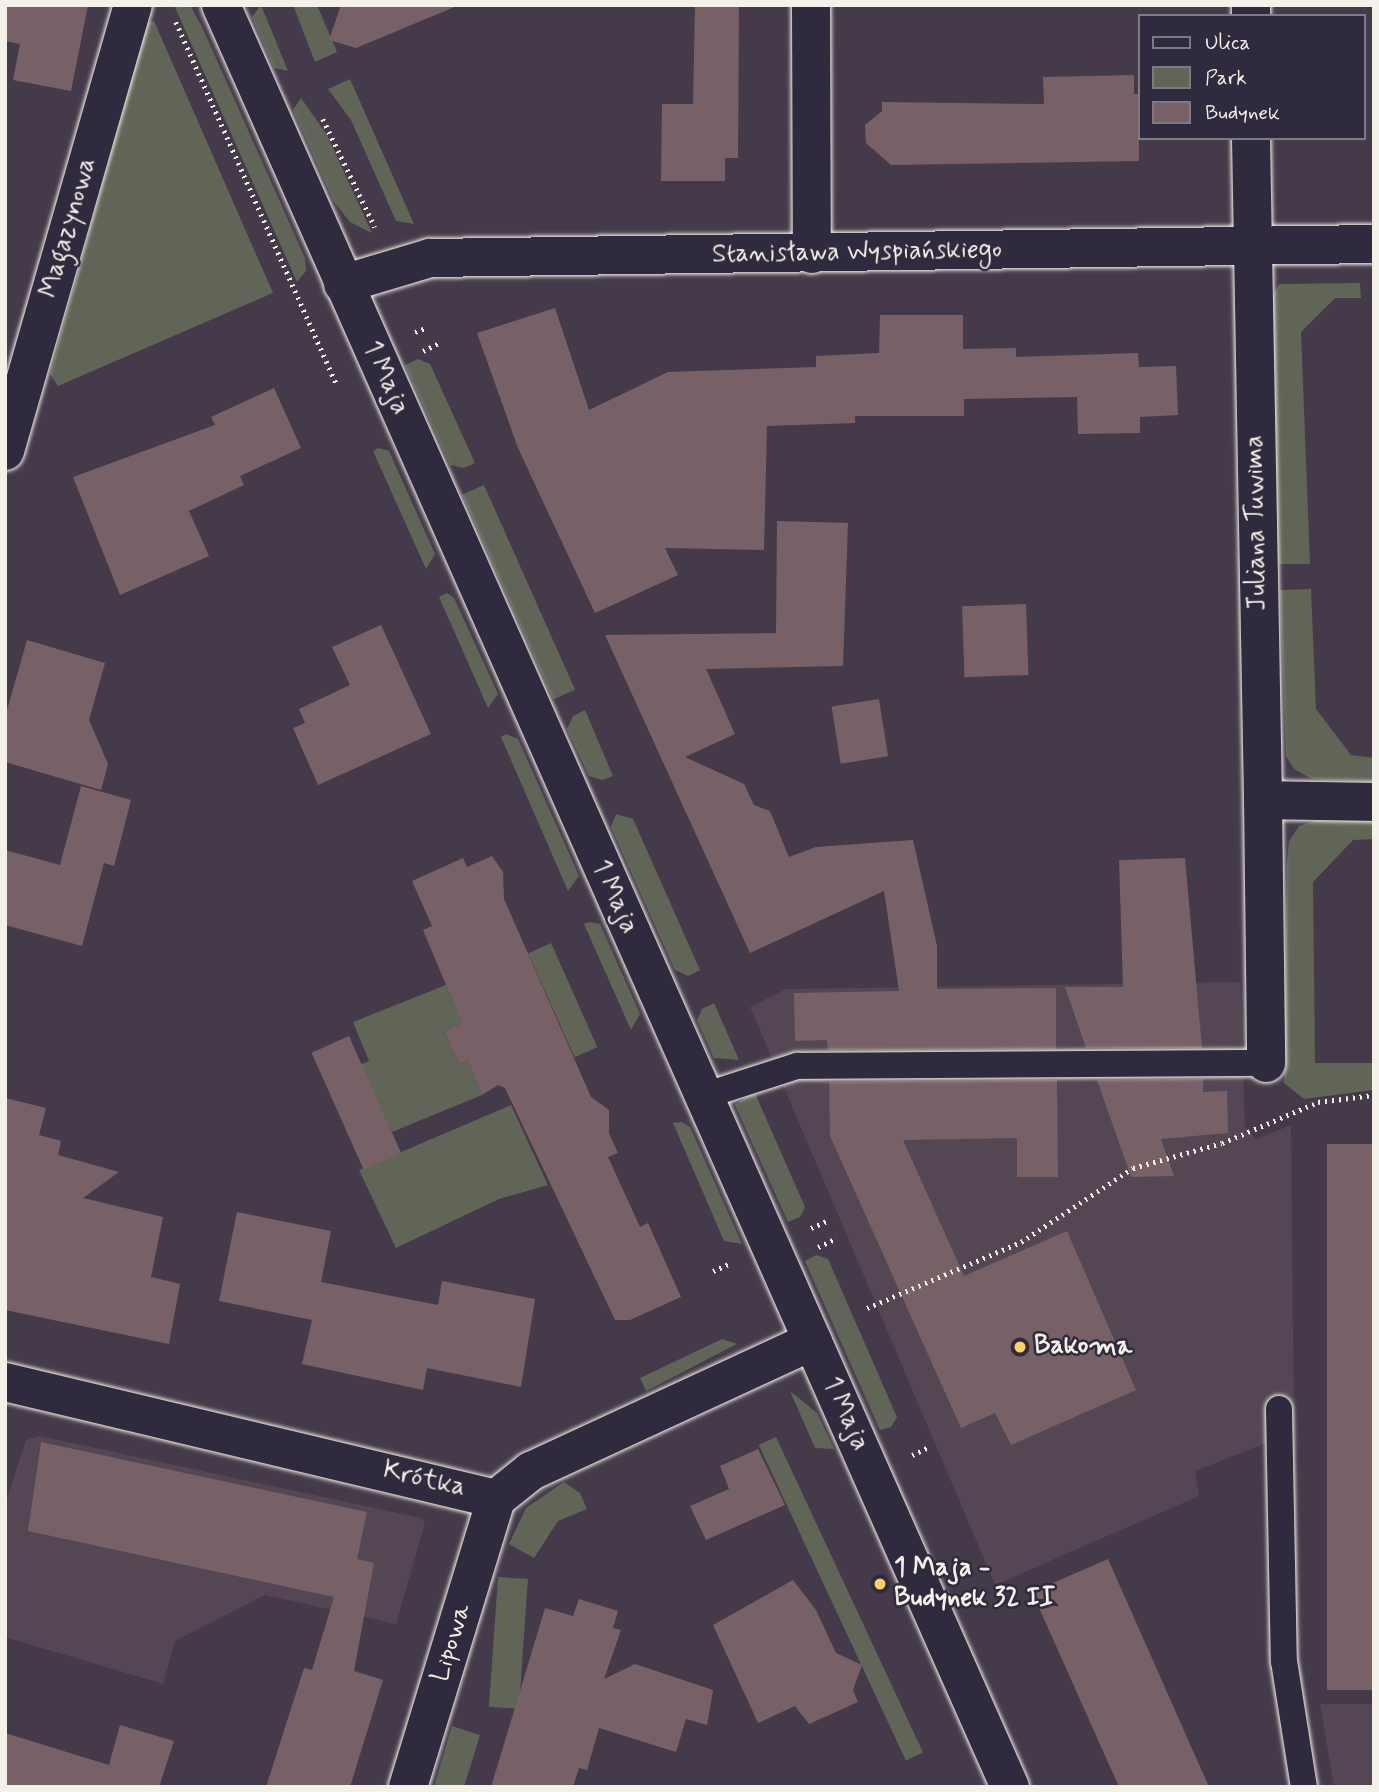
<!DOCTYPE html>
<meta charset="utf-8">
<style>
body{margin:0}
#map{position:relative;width:1379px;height:1792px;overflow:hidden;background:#453a49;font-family:Mynerve,sans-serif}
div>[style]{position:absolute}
.built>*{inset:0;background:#544652}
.green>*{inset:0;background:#616557;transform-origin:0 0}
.building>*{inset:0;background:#776166;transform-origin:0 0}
.path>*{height:4.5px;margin-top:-2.25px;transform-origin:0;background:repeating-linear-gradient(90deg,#f4f1e8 0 2px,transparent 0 7px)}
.roads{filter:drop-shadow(0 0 2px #f4f1e8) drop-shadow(0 0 2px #f4f1e8)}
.lane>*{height:26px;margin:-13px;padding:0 13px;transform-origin:13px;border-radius:13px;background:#2f2a3d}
.street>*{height:38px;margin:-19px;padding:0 19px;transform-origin:19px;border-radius:19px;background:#2f2a3d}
.secondary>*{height:38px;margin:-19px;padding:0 19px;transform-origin:19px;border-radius:19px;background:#2f2a3d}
.dots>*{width:19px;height:19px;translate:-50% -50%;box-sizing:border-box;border:4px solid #2f2a3d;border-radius:50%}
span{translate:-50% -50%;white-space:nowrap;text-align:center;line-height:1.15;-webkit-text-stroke:5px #2f2a3d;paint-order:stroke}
.street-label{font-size:26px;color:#f4f1e8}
.poi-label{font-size:26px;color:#f4f1e8;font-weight:700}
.left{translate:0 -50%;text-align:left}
.frame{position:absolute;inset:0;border:7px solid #f4f1e8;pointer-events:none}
.legend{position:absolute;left:1138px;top:14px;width:228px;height:126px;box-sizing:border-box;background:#2f2a3d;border:2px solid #7e7a81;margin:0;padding:9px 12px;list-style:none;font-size:21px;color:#f4f1e8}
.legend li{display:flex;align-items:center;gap:14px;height:35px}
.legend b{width:35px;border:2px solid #7e7a81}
</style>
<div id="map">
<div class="built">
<div style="clip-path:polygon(1240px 982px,1245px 1127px,1256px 1139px,1291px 1125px,1294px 1432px,1195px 1471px,1199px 1496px,995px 1585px,750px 1007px,786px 989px)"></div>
<div style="clip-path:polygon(40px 1436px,421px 1518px,425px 1523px,396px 1624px,265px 1595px,175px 1641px,163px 1684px,5px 1637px,5px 1505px,26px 1440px)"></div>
<div style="clip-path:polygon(1374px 1704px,1374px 1787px,1334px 1787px,1320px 1704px)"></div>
</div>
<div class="green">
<div style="clip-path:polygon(174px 5px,190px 5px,203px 29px,305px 258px,306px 271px,297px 282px)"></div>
<div style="clip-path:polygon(261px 5px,288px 71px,274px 68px,252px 17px)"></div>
<div style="clip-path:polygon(293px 5px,317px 5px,337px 52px,315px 62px)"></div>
<div style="clip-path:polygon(154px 21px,273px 293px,58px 386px,50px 374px,147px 22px)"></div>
<div style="clip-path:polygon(350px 79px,414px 224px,396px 221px,351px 120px,328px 89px)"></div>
<div style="clip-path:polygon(301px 98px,327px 135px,372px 233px,350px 222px,334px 202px,293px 110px)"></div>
<div style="clip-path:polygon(1360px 283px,1361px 298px,1335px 298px,1301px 332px,1310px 564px,1278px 564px,1269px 302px,1279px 284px)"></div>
<div style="clip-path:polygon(418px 359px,430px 364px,475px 463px,464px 468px,450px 465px,405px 365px)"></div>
<div style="clip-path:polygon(378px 448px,389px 451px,435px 554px,426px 569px,373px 451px)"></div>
<div style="left:484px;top:485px;width:224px;height:24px;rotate:66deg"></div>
<div style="clip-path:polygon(1311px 589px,1316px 709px,1351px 755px,1374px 758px,1374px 782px,1312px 779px,1294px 769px,1286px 756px,1280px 590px)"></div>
<div style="clip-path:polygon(447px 593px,454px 598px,498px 694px,488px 708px,439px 597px)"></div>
<div style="clip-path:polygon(585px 710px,613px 776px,602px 780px,589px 776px,567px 729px,573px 716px)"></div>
<div style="clip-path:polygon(506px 734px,518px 739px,579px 876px,568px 891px,501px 737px)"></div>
<div style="clip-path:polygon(616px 814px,633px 819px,700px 970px,688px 976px,675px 970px,611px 827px)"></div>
<div style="clip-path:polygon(1318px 820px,1374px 821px,1374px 839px,1353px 840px,1313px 882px,1315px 1063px,1374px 1063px,1374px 1090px,1304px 1099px,1284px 1083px,1287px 862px,1289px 841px,1299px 826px)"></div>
<div style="clip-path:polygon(590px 922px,600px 924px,640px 1014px,631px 1030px,584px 924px)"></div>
<div style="left:551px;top:943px;width:114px;height:25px;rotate:66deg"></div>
<div style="clip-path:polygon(446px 985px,462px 1023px,444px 1031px,459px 1064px,468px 1061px,482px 1095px,392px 1132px,357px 1066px,369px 1061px,353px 1022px)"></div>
<div style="clip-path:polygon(714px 1003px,739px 1060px,714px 1058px,697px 1020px,702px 1009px)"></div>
<div style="clip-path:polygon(754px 1091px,805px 1207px,800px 1217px,788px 1222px,735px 1105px)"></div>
<div style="clip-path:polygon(511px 1105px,548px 1185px,499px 1199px,396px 1248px,359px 1170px)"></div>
<div style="clip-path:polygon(682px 1122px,690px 1127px,742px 1244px,724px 1241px,673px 1123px)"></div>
<div style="clip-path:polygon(816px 1255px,828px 1259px,897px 1417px,891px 1427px,880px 1430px,805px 1261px)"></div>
<div style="clip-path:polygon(722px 1339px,737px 1344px,646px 1391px,640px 1378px)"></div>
<div style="clip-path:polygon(790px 1391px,817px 1413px,834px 1449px,815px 1448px)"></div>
<div style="left:776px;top:1437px;width:348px;height:19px;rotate:65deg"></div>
<div style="clip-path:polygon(564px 1482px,580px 1493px,587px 1509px,558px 1521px,534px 1558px,509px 1544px,526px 1508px)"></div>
<div style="left:498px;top:1577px;width:30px;height:130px;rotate:4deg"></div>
<div style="clip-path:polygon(452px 1726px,480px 1735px,464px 1787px,434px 1787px)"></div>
</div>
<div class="building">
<div style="clip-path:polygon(5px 5px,88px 5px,71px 91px,13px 80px,20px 44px,5px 41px)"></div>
<div style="clip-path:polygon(341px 5px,457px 5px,457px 6px,356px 48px,329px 40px)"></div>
<div style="clip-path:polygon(695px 5px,739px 5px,738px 158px,725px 158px,725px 181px,661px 181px,662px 104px,693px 104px)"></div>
<div style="clip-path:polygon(1134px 75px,1134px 94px,1139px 94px,1139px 161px,891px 165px,866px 143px,865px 125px,882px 111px,882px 102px,1044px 104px,1043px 77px)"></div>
<div style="clip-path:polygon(555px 308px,589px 410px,668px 372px,816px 367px,816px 356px,879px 353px,880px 315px,963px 315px,963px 349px,1016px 348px,1016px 357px,1138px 353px,1139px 367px,1176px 366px,1178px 415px,1140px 417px,1140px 433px,1078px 434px,1077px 397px,964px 399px,964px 416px,855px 416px,855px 423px,767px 426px,764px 550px,665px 548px,678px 575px,595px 613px,518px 448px,477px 333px)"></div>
<div style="clip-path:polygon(274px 388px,301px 448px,240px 476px,244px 485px,189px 511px,209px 556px,120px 595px,73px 477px,215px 425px,211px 417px)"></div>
<div style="clip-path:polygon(777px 521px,848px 523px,843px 666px,706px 669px,735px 734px,685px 757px,744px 784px,754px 805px,770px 811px,789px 857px,816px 847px,913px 840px,937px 946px,937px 989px,1056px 988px,1056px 1049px,828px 1050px,827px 1040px,795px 1041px,794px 993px,899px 991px,884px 891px,750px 953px,605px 635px,776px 633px)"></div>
<div style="left:1026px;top:604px;width:71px;height:64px;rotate:88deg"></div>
<div style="clip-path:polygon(381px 625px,431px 734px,318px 785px,293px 728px,305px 723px,299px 709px,350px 685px,332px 647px)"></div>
<div style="clip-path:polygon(27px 640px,105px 663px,89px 720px,108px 764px,101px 790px,5px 762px,5px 717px)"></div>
<div style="left:879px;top:699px;width:58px;height:48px;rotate:81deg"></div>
<div style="clip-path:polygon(81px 786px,131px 800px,114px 866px,104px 863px,82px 946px,5px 925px,5px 850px,60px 865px)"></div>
<div style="clip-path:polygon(492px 856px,503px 872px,504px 899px,591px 1097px,609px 1110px,609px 1133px,618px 1153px,608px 1157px,640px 1227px,648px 1223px,681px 1297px,630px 1320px,615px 1320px,505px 1088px,498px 1085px,482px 1095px,468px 1061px,459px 1064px,444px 1031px,462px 1023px,423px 930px,432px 926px,412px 881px,463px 858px,467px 867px)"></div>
<div style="clip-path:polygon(1185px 858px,1202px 1048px,1086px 1048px,1065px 987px,1123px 987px,1119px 860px)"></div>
<div style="left:349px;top:1036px;width:128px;height:41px;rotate:66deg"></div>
<div style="clip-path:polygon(1203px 1079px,1203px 1092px,1227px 1091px,1228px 1133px,1161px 1139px,1174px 1176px,1131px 1177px,1097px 1080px)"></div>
<div style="clip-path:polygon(1057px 1080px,1058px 1177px,1017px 1177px,1017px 1138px,903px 1140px,964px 1276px,1067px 1231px,1136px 1390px,1011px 1445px,995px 1413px,961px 1428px,830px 1136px,829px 1082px)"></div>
<div style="clip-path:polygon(5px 1098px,46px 1108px,39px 1135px,61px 1141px,58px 1155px,119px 1172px,83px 1198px,163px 1217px,151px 1277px,180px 1284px,169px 1344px,5px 1310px)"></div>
<div style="left:1327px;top:1144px;width:47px;height:546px"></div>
<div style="clip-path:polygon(237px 1212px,331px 1231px,321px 1282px,438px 1305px,442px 1281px,535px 1299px,521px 1387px,427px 1368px,423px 1390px,302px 1364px,312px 1320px,219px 1301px)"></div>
<div style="clip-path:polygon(41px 1442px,367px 1512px,357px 1559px,374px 1563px,354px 1671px,383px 1680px,350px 1787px,266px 1787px,304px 1668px,312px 1670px,334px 1597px,28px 1531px)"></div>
<div style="clip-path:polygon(758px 1449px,785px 1505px,706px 1540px,690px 1506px,729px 1489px,720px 1466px)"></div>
<div style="clip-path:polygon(1108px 1559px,1209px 1787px,1119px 1787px,1032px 1592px)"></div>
<div style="clip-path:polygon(793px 1580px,816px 1610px,836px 1653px,862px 1665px,853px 1690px,858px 1702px,809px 1724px,795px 1706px,758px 1723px,713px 1625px)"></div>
<div style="clip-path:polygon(579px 1599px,618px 1611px,613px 1628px,621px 1630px,604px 1679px,635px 1664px,713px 1690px,707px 1725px,686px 1719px,676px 1752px,599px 1728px,587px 1770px,579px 1768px,573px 1787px,491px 1787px,545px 1608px,573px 1616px)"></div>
<div style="clip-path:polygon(120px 1725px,174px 1741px,159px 1787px,5px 1787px,5px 1733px,109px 1765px)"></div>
</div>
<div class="path">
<div style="left:176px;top:22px;width:397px;rotate:66.1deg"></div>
<div style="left:323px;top:119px;width:120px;rotate:64.3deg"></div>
<div style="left:415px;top:332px;width:12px;rotate:-20deg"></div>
<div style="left:423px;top:351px;width:20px;rotate:-27deg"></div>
<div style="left:811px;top:1228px;width:20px;rotate:-24deg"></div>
<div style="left:818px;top:1247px;width:21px;rotate:-25deg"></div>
<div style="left:713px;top:1271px;width:20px;rotate:-24deg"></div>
<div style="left:867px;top:1308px;width:168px;rotate:-23.2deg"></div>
<div style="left:1021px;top:1242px;width:134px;rotate:-33.5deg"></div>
<div style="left:1133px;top:1168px;width:92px;rotate:-15.7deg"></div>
<div style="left:1222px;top:1143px;width:104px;rotate:-23.1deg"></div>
<div style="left:1318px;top:1102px;width:56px;rotate:-7.1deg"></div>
<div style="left:912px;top:1455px;width:17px;rotate:-25deg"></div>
</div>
<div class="roads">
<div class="lane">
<div style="left:704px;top:1096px;width:98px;rotate:-17.9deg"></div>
<div style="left:797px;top:1066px;width:469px;rotate:-0.4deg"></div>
<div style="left:1279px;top:1409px;width:252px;rotate:88.9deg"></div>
<div style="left:1284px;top:1661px;width:128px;rotate:81deg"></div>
</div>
<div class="street">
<div style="left:811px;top:5px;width:249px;rotate:89.8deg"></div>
<div style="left:1251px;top:16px;width:11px;rotate:-90deg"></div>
<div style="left:1251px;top:138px;width:662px;rotate:88.96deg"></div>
<div style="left:1263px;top:800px;width:111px;rotate:1deg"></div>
<div style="left:343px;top:284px;width:91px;rotate:-16.6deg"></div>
<div style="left:430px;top:258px;width:944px;rotate:-0.85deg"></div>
<div style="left:5px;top:451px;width:464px;rotate:-74deg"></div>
<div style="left:1263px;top:800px;width:263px;rotate:89.3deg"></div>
<div style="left:5px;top:1382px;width:505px;rotate:13.4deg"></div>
<div style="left:496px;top:1499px;width:45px;rotate:-38.7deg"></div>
<div style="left:531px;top:1471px;width:310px;rotate:-24.8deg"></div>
<div style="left:408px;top:1787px;width:301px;rotate:-73deg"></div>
</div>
<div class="secondary">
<div style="left:221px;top:5px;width:1949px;rotate:66.12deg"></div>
</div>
</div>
<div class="dots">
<div style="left:1020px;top:1347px;background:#ffd166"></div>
<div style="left:880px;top:1584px;background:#ffd166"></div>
</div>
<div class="street-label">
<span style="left:69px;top:228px;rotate:-74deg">Magazynowa</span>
<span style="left:857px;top:253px;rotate:-1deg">Stanisława Wyspiańskiego</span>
<span style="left:385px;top:378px;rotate:66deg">1 Maja</span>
<span style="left:1257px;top:523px;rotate:-91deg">Juliana Tuwima</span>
<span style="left:614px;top:897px;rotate:66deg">1 Maja</span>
<span style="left:845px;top:1414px;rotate:66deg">1 Maja</span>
<span style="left:424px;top:1480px;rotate:13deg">Krótka</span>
<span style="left:452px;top:1643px;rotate:-73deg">Lipowa</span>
</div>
<div class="poi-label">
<span class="left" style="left:1034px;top:1347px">Bakoma</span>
<span class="left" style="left:894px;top:1584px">1 Maja -<br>Budynek 32 II</span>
</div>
<div class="frame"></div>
<ul class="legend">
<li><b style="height:9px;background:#2f2a3d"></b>Ulica</li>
<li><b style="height:19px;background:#616557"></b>Park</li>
<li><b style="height:19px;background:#776166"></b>Budynek</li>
</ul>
</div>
